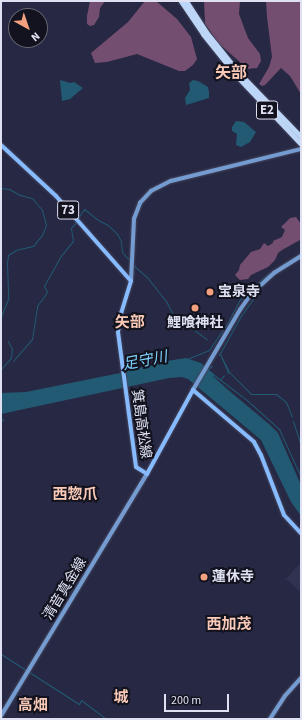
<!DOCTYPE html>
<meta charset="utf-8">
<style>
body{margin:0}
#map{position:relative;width:302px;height:720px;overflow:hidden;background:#272843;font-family:"Source Sans 3","Noto Sans JP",sans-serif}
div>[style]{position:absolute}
.built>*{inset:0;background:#303252}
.forest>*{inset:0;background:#744e71}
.water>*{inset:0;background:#225a74}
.stream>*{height:1px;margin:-0.5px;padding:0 0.5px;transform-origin:0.5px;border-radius:0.5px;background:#225a74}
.roads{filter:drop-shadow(0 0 1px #44465f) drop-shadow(0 0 1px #44465f)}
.secondary>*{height:3.5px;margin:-1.75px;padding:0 1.75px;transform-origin:1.75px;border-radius:1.75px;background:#749cd0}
.primary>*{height:4px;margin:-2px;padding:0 2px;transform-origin:2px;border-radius:2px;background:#87bbff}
.highway>*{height:5px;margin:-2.5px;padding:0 2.5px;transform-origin:2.5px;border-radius:2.5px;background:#bdd6f7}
.dots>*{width:11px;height:11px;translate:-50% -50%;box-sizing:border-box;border:2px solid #12131e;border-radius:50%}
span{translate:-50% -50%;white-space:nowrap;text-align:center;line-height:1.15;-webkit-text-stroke:4px #12131e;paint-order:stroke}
.shield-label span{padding:1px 3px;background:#12131e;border:1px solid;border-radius:3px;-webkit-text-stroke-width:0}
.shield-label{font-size:13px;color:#dfe1f3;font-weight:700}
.poi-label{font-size:14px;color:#dfe1f3;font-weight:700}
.left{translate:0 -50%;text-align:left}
.street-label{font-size:14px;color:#dfe1f3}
.neighbourhood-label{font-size:15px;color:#f9c9b7;font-weight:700}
.water-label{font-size:15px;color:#7fd4ff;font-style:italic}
.quarter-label{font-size:16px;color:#f9c9b7;font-weight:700}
.frame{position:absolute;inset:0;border:2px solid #dfe1f3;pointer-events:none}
.north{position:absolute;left:8px;top:8px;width:40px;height:40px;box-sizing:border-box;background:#12131e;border:1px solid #646573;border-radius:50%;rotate:140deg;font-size:11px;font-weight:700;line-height:16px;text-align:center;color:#dfe1f3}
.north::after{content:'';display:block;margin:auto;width:14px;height:18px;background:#f2a080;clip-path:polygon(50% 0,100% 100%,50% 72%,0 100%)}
.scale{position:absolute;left:164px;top:694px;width:65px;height:18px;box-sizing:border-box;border:2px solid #dfe1f3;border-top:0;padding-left:5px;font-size:12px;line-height:14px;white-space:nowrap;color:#dfe1f3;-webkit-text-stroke:3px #12131e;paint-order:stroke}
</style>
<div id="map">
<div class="built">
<div style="clip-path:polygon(301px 562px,301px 592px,286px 579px)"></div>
</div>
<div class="forest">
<div style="clip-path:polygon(90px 1px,105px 1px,100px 8px,99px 17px,94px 25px,90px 26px,87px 24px,87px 16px)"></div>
<div style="clip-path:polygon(145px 1px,156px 1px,177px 19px,191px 37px,197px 59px,193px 65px,185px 71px,179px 71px,137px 54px,107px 62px,95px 63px,91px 53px,128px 22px)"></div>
<div style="clip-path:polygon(204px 1px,240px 1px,239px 14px,248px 38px,260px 54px,261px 61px,257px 68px,248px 69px,218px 43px,205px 24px)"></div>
<div style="clip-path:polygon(266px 1px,301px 1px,301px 94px,290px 76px,281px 68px,265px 85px,262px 86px,259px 84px,269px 67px,272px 57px,267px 17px)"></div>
<div style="clip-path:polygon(296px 217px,301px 224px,300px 240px,282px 250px,278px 253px,275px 260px,268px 267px,251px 275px,248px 279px,240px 280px,235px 275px,239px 270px,240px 265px,251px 252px,260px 249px,264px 243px,268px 246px,273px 243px,273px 241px,282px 237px,285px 230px,281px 227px,290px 218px)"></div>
</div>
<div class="water">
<div style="clip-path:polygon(60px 80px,70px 83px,74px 82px,83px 88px,70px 99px,62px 101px)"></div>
<div style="clip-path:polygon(193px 80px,198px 81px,208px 87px,209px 92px,209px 98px,186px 105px,185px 98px,190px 90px,189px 83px)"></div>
<div style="clip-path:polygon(236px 121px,244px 122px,256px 132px,250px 142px,241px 147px,236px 145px,237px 134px,232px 131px,232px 127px)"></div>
<div style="clip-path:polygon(186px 358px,201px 363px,215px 375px,213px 376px,227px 389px,270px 425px,278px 433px,301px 485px,301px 516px,291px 502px,261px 440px,188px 379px,182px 377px,169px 378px,1px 414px,1px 393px,26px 392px,125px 372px,160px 362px)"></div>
</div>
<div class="stream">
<div style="left:1px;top:188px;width:8px;rotate:7deg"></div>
<div style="left:9px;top:189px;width:13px;rotate:29deg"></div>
<div style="left:20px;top:195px;width:12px;rotate:14deg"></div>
<div style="left:32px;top:198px;width:16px;rotate:50deg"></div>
<div style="left:42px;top:210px;width:16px;rotate:75deg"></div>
<div style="left:46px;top:225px;width:11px;rotate:112deg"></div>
<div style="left:42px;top:235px;width:14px;rotate:129deg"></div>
<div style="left:33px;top:246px;width:17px;rotate:167deg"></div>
<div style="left:16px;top:250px;width:9px;rotate:148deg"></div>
<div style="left:8px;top:255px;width:8px;rotate:97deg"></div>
<div style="left:7px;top:263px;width:36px;rotate:88deg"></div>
<div style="left:8px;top:299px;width:18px;rotate:112deg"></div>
<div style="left:78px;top:218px;width:11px;rotate:-56deg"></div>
<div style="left:84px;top:209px;width:18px;rotate:38deg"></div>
<div style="left:98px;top:220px;width:11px;rotate:27deg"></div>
<div style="left:108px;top:225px;width:13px;rotate:45deg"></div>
<div style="left:117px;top:234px;width:8px;rotate:60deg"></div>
<div style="left:121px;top:241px;width:11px;rotate:85deg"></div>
<div style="left:122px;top:252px;width:12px;rotate:48deg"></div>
<div style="left:133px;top:265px;width:18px;rotate:41deg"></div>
<div style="left:147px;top:277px;width:33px;rotate:52deg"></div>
<div style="left:167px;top:303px;width:22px;rotate:63deg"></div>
<div style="left:177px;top:323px;width:5px;rotate:37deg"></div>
<div style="left:181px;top:326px;width:5px;rotate:-22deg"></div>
<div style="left:186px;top:324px;width:26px;rotate:36deg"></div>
<div style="left:220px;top:354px;width:20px;rotate:66deg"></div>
<div style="left:228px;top:372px;width:1px;rotate:135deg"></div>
<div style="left:219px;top:355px;width:45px;rotate:-60.6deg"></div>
<div style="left:241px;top:316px;width:29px;rotate:-55deg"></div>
<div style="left:222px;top:358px;width:16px;rotate:63deg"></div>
<div style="left:229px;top:372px;width:31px;rotate:45deg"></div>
<div style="left:251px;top:394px;width:25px"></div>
<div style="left:276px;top:394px;width:13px;rotate:39deg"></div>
<div style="left:286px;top:402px;width:16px;rotate:68deg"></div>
<div style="left:187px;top:359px;width:24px;rotate:-22deg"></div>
<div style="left:209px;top:350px;width:36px;rotate:-56deg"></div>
<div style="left:229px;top:320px;width:24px;rotate:-62deg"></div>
<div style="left:240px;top:299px;width:40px;rotate:-42deg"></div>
<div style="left:13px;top:361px;width:29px;rotate:-49deg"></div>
<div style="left:32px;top:339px;width:33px;rotate:-81deg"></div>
<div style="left:37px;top:306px;width:17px;rotate:-54deg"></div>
<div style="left:47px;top:292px;width:7px;rotate:-117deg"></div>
<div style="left:44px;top:286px;width:33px;rotate:-61deg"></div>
<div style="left:60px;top:257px;width:21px;rotate:-51deg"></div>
<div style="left:73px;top:241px;width:13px;rotate:-99deg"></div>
<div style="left:71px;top:228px;width:8px;rotate:-50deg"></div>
<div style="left:1px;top:369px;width:15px;rotate:-48deg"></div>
<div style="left:11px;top:358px;width:9px;rotate:-84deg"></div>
<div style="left:12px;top:349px;width:9px;rotate:-117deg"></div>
<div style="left:208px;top:369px;width:5px;rotate:-37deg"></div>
<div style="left:214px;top:375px;width:43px;rotate:37.4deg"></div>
<div style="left:248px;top:401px;width:42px;rotate:42.1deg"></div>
<div style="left:279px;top:429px;width:53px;rotate:65.4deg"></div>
<div style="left:220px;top:380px;width:6px;rotate:-51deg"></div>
<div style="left:293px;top:421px;width:25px;rotate:72deg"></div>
<div style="left:1px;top:422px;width:4px;rotate:-56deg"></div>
<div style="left:1px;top:654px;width:93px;rotate:32.7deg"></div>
<div style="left:79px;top:704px;width:4px;rotate:-63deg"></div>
<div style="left:81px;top:700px;width:31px;rotate:37deg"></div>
</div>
<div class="roads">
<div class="secondary">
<div style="left:131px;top:281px;width:62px;rotate:-87.2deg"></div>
<div style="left:134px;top:219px;width:17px;rotate:-69deg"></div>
<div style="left:140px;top:203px;width:16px;rotate:-47deg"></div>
<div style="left:151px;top:191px;width:22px;rotate:-27deg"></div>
<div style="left:171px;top:181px;width:134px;rotate:-13.8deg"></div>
<div style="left:193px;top:390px;width:93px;rotate:-59.6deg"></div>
<div style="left:240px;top:310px;width:19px;rotate:-55deg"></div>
<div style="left:251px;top:294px;width:31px;rotate:-42deg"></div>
<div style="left:274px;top:273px;width:32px;rotate:-32deg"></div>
<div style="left:1px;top:716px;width:283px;rotate:-58.9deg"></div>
<div style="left:270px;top:719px;width:27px;rotate:-57deg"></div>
<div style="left:285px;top:696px;width:24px;rotate:-48deg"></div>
</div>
<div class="primary">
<div style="left:1px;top:145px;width:75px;rotate:42.8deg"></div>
<div style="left:56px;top:196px;width:113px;rotate:48.6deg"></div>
<div style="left:131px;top:281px;width:34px;rotate:107deg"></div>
<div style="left:121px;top:313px;width:19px;rotate:99deg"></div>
<div style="left:118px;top:332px;width:136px;rotate:82.4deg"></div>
<div style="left:136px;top:467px;width:13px;rotate:32deg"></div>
<div style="left:147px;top:474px;width:96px;rotate:-61.3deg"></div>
<div style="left:193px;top:390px;width:80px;rotate:40.4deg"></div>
<div style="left:254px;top:442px;width:15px;rotate:62deg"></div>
<div style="left:261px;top:455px;width:64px;rotate:69deg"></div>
<div style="left:284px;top:515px;width:25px;rotate:47deg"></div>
</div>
<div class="highway">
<div style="left:181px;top:1px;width:40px;rotate:56deg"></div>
<div style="left:203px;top:34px;width:51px;rotate:51.3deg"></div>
<div style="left:235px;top:74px;width:96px;rotate:46.7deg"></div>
<div style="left:186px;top:1px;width:37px;rotate:57deg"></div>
<div style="left:206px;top:32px;width:51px;rotate:51.3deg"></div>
<div style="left:238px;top:72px;width:91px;rotate:45.9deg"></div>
</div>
</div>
<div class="dots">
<div style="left:210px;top:292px;background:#f2a080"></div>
<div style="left:195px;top:308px;background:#f2a080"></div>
<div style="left:204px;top:577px;background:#f2a080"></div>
</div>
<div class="shield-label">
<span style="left:267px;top:110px">E2</span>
<span style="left:68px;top:210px">73</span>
</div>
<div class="poi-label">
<span class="left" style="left:218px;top:292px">宝泉寺</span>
<span style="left:195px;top:323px">鯉喰神社</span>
<span class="left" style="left:212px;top:577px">蓮休寺</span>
</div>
<div class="street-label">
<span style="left:141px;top:424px;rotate:82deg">箕島高松線</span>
<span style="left:65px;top:589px;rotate:-59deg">清音真金線</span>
</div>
<div class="neighbourhood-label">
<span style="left:130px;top:323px">矢部</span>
<span style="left:75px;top:495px">西惣爪</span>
<span style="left:229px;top:625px">西加茂</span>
<span style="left:121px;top:698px">城</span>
<span style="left:33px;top:706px">高畑</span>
</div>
<div class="water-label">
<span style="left:145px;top:361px;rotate:-11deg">足守川</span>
</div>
<div class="quarter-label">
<span style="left:231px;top:73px">矢部</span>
</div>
<div class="frame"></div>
<div class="north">N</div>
<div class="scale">200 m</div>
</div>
